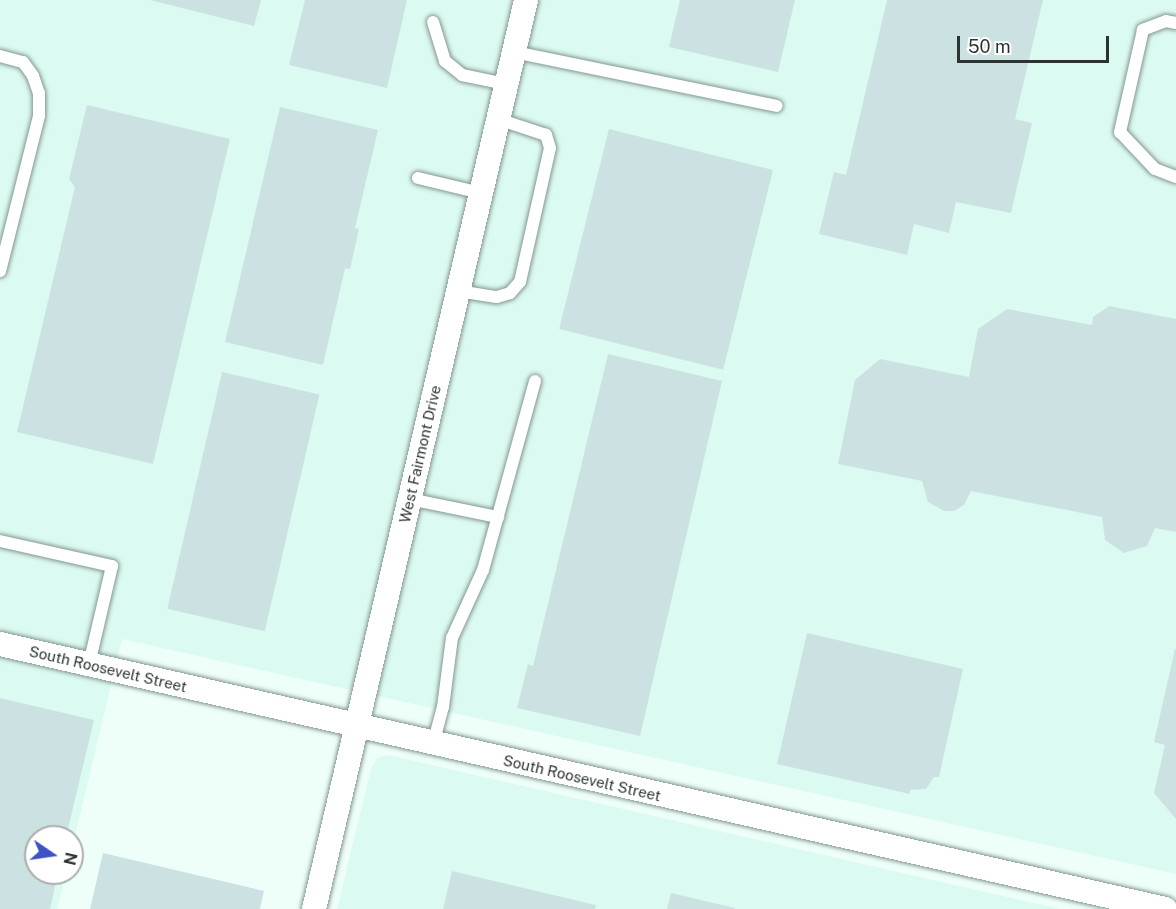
<!DOCTYPE html>
<style>
body{margin:0}
#map{position:relative;width:1176px;height:909px;overflow:hidden;background:#eefffa;font-family:"Public Sans",sans-serif}
div>[style]{position:absolute}
.built>*{inset:0;background:#dbfaf2}
.building>*{inset:0;background:#cce2e2;transform-origin:0 0}
.roads{filter:drop-shadow(0 0 2px #849792) drop-shadow(0 0 2px #849792)}
.service>*{height:12px;margin:-6px;padding:0 6px;transform-origin:6px;border-radius:6px;background:#fff}
.minor>*{height:24px;margin:-12px;padding:0 12px;transform-origin:12px;border-radius:12px;background:#fff}
span{translate:-50% -50%;white-space:nowrap;text-align:center;line-height:1.15;-webkit-text-stroke:6px #fff;paint-order:stroke}
.street-label{font-size:15px;color:#2c3432}
.north{position:absolute;left:24px;top:825px;width:60px;height:60px;box-sizing:border-box;background:#fff;border:2px solid #abaead;border-radius:50%;rotate:103deg;font-size:16px;font-weight:700;line-height:24px;text-align:center;color:#2c3432}
.north::after{content:'';display:block;margin:auto;width:21px;height:27px;background:#3d52c5;clip-path:polygon(50% 0,100% 100%,50% 72%,0 100%)}
.scale{position:absolute;left:957px;top:36px;width:152px;height:27px;box-sizing:border-box;border:3px solid #2c3432;border-top:0;padding-left:8px;font-size:18px;line-height:21px;white-space:nowrap;color:#2c3432;-webkit-text-stroke:4px #fff;paint-order:stroke}
</style>
<div id="map">
<div class="built">
<div style="clip-path:polygon(0 0,1176px 0,1176px 874px,122px 639px,72px 849px,72px 837px,36px 837px,36px 873px,66px 873px,57px 909px,0 909px)"></div>
<div style="clip-path:polygon(388px 755px,1060px 909px,337px 909px,371px 769px,377px 758px)"></div>
</div>
<div class="building">
<div style="clip-path:polygon(150px 0,261px 0,254px 26px)"></div>
<div style="clip-path:polygon(305px 0,407px 0,387px 88px,289px 65px)"></div>
<div style="clip-path:polygon(680px 0,795px 0,778px 72px,669px 47px)"></div>
<div style="clip-path:polygon(887px 0,1043px 0,1015px 119px,1032px 123px,1011px 213px,956px 202px,949px 233px,914px 224px,907px 255px,819px 234px,834px 172px,846px 175px)"></div>
<div style="clip-path:polygon(87px 105px,230px 139px,153px 464px,17px 432px,75px 187px,69px 179px)"></div>
<div style="clip-path:polygon(280px 107px,378px 130px,355px 228px,359px 229px,350px 269px,345px 268px,323px 365px,225px 342px)"></div>
<div style="left:609px;top:129px;width:169px;height:206px;rotate:14deg"></div>
<div style="clip-path:polygon(1109px 306px,1176px 319px,1176px 532px,1155px 528px,1147px 546px,1124px 553px,1105px 540px,1102px 517px,971px 491px,964px 505px,954px 511px,944px 511px,928px 502px,922px 481px,838px 464px,855px 380px,880px 359px,969px 377px,978px 329px,1007px 309px,1092px 325px,1093px 317px)"></div>
<div style="clip-path:polygon(608px 354px,722px 381px,640px 736px,517px 708px,528px 664px,533px 666px)"></div>
<div style="left:222px;top:372px;width:100px;height:243px;rotate:13deg"></div>
<div style="clip-path:polygon(807px 633px,963px 669px,939px 777px,934px 777px,926px 789px,910px 790px,910px 794px,777px 764px)"></div>
<div style="clip-path:polygon(1175px 649px,1176px 649px,1176px 819px,1154px 793px,1165px 745px,1154px 742px)"></div>
<div style="clip-path:polygon(0 698px,94px 720px,66px 837px,36px 837px,36px 873px,58px 873px,50px 909px,0 909px)"></div>
<div style="clip-path:polygon(103px 853px,264px 891px,260px 909px,90px 909px)"></div>
<div style="clip-path:polygon(452px 871px,596px 905px,595px 909px,443px 909px)"></div>
<div style="clip-path:polygon(671px 893px,735px 908px,734px 909px,667px 909px)"></div>
</div>
<div class="roads">
<div class="service">
<div style="left:433px;top:22px;width:41px;rotate:72.9deg"></div>
<div style="left:445px;top:61px;width:22px;rotate:39deg"></div>
<div style="left:462px;top:75px;width:45px;rotate:11.6deg"></div>
<div style="left:1176px;top:23px;width:10px;rotate:-169deg"></div>
<div style="left:1166px;top:21px;width:25px;rotate:159deg"></div>
<div style="left:1143px;top:30px;width:105px;rotate:102.7deg"></div>
<div style="left:1120px;top:132px;width:51px;rotate:46.6deg"></div>
<div style="left:1155px;top:169px;width:22px;rotate:21deg"></div>
<div style="left:514px;top:52px;width:268px;rotate:11.6deg"></div>
<div style="left:0;top:56px;width:24px;rotate:15deg"></div>
<div style="left:23px;top:62px;width:17px;rotate:54deg"></div>
<div style="left:33px;top:76px;width:18px;rotate:71deg"></div>
<div style="left:39px;top:93px;width:23px;rotate:90deg"></div>
<div style="left:39px;top:116px;width:160px;rotate:104.1deg"></div>
<div style="left:418px;top:178px;width:65px;rotate:13.4deg"></div>
<div style="left:458px;top:291px;width:39px;rotate:9deg"></div>
<div style="left:497px;top:297px;width:14px;rotate:-17deg"></div>
<div style="left:510px;top:293px;width:15px;rotate:-48deg"></div>
<div style="left:520px;top:282px;width:137px;rotate:-77.4deg"></div>
<div style="left:550px;top:148px;width:14px;rotate:-107deg"></div>
<div style="left:546px;top:135px;width:51px;rotate:-161.6deg"></div>
<div style="left:410px;top:499px;width:90px;rotate:11.6deg"></div>
<div style="left:0;top:541px;width:115px;rotate:12.6deg"></div>
<div style="left:112px;top:566px;width:101px;rotate:103.2deg"></div>
<div style="left:433px;top:744px;width:38px;rotate:-75deg"></div>
<div style="left:443px;top:707px;width:70px;rotate:-82.6deg"></div>
<div style="left:452px;top:638px;width:75px;rotate:-65.5deg"></div>
<div style="left:483px;top:570px;width:196px;rotate:-74.6deg"></div>
</div>
<div class="minor">
<div style="left:0;top:644px;width:1195px;rotate:12.81deg"></div>
<div style="left:314px;top:909px;width:933px;rotate:-76.87deg"></div>
</div>
</div>
<div class="street-label">
<span style="left:420px;top:454px;rotate:-77deg">West Fairmont Drive</span>
<span style="left:108px;top:669px;rotate:13deg">South Roosevelt Street</span>
<span style="left:582px;top:778px;rotate:13deg">South Roosevelt Street</span>
</div>
<div class="north">N</div>
<div class="scale">50 m</div>
</div>
